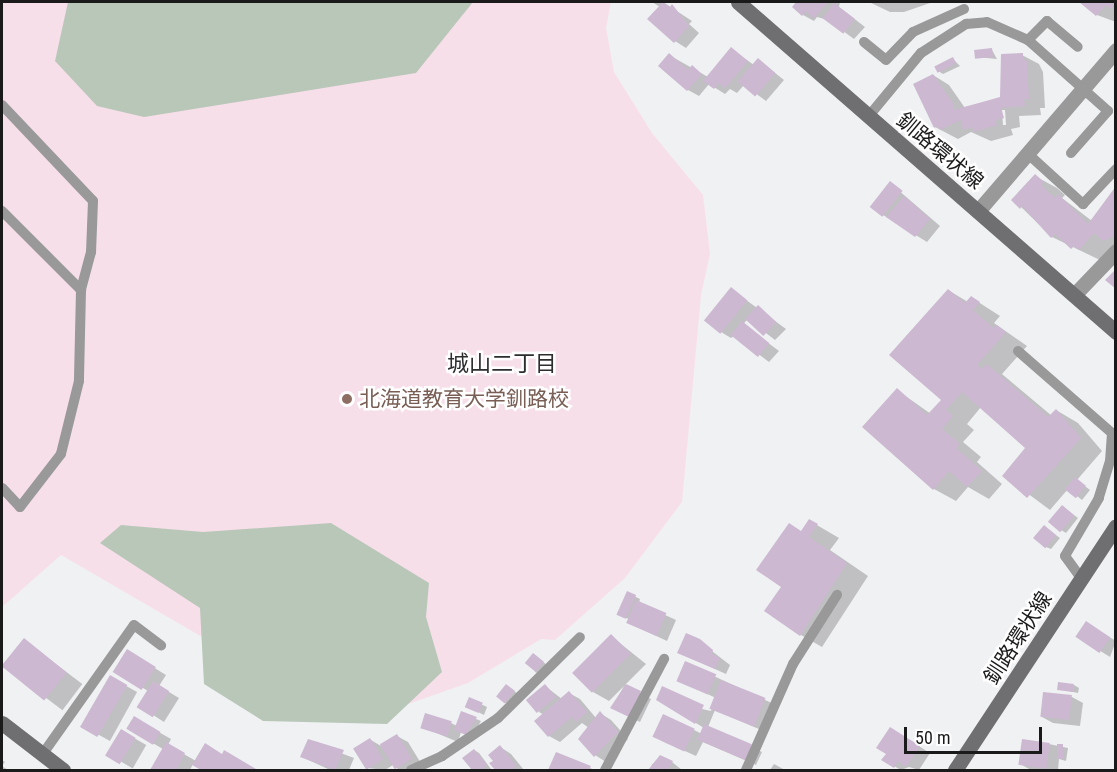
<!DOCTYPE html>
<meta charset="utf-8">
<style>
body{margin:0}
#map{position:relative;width:1117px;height:772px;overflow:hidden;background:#f0f1f3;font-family:"Roboto Condensed","Noto Sans JP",sans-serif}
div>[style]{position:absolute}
.education>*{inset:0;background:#f7dfea}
.green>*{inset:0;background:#b9c7b9}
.shadow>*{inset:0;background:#0003;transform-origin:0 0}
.building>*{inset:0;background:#ccb8d1;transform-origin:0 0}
.lane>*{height:10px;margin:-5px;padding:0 5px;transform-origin:5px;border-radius:5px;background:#99999a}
.street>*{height:15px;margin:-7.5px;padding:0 7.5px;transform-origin:7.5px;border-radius:7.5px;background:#99999a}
.secondary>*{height:15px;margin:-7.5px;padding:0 7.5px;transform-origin:7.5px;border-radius:7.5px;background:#6f6f71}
.dots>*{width:16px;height:16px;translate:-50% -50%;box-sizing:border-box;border:3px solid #fefeff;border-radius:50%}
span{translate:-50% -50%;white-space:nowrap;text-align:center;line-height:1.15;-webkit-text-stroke:5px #fefeff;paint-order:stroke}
.street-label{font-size:21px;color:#1a1a1b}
.education-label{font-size:21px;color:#785e54}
.left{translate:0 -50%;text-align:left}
.neighbourhood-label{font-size:22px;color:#2c2d2f}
.frame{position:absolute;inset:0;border:3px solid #1a1a1b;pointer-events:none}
.scale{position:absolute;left:904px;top:727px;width:138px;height:27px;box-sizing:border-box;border:3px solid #1a1a1b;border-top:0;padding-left:8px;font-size:18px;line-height:21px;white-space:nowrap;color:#1a1a1b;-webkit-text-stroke:4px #fefeff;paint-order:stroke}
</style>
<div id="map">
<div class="education">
<div style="clip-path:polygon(2px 2px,611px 2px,606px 28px,614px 72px,652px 133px,703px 195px,710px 254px,701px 295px,682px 502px,625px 578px,555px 640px,541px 639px,468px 683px,360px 721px,297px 692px,61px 555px,2px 607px)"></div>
</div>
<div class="green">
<div style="clip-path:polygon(68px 2px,473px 2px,416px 73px,144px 117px,97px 106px,55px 61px)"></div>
<div style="clip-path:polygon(331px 523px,429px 583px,426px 617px,442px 672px,387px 724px,263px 721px,204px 684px,200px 608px,100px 543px,121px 525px,203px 532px)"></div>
</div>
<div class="shadow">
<div style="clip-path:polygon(652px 2px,663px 2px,692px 21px,689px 24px,699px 33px,686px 48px,675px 41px,660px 7px)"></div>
<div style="clip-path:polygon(798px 2px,840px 2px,839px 7px,865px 27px,854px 39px,828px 20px,817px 17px,814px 21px,803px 15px,794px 7px)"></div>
<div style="clip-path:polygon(869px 2px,933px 2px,904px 12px,890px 12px)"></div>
<div style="clip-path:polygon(1082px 2px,1116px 2px,1116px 22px,1097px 15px)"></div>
<div style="clip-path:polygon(731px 49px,754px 65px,759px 60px,784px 80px,766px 101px,744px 85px,737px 93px,730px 89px,725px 94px,709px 84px,699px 96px,688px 90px,669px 55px,708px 77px)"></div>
<div style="clip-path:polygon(992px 50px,997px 59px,976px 57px)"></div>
<div style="clip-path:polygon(evenodd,1022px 55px,1039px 64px,1043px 72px,1045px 108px,1040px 108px,1041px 115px,1019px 116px,1020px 127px,1011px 129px,1013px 135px,991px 141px,971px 132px,958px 139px,935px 127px,933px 75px,949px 85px,965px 108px,1002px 98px,1022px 55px,1002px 110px,1005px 110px,1006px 125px,1003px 125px,1002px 110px)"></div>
<div style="clip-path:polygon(952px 58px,960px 66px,943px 74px,938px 71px)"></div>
<div style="clip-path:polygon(1035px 176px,1057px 188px,1065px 195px,1062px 198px,1092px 221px,1116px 190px,1116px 247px,1102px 261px,1052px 237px,1021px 207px)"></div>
<div style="clip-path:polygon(890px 183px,940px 226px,927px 242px,883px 215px)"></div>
<div style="clip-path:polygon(731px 289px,786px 329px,775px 340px,748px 319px,743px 324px,779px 351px,769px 362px,734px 336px,731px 338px,721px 332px)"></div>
<div style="clip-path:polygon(948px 290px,968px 302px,972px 298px,1000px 316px,994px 323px,1027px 346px,1002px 374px,1052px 416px,1056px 410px,1078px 423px,1102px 451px,1077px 480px,1090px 490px,1082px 500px,1068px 489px,1050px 510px,1004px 476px,1028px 448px,981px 407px,967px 424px,974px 430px,963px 442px,981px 457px,977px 462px,1002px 484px,989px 499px,968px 487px,956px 501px,934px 489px,897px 390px,931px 414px,943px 400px)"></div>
<div style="clip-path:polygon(1067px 510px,1078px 518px,1066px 533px,1061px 530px)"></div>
<div style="clip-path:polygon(810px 521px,839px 538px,830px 550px,868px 576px,822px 647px,801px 635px,783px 587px,802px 532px)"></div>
<div style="clip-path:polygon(1049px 530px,1060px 538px,1051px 549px,1046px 547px)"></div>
<div style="clip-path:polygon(628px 593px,640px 599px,639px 603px,676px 620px,667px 641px,628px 623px,629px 619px,623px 617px)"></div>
<div style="clip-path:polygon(1098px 630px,1116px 641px,1110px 657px,1078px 637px)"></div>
<div style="clip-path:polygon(611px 636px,646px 664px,625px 685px,651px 699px,640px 722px,612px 708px,624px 686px,609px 701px,593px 692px)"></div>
<div style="left:24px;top:640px;width:73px;height:33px;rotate:37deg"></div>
<div style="clip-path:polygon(699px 641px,730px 665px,726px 674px,679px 653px)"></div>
<div style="clip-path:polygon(127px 651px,166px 675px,159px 686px,179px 698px,164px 722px,139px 706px,148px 691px,115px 671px)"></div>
<div style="clip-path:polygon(534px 654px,548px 666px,539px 674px,535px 672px)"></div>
<div style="clip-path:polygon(686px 663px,776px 705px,766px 732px,715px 710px,708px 727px,762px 752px,756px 765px,703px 742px,696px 756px,665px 742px,694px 730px,702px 734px,704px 728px,657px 699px,711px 711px,716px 698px,679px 681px)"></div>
<div style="left:110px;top:677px;width:31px;height:56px;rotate:29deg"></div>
<div style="clip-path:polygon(1074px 685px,1079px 688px,1078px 693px,1059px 689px)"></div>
<div style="clip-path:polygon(545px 686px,562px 699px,569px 693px,580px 699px,596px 718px,600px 713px,611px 720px,628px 739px,606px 762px,595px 755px,589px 728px,582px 723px,560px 742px,549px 736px,544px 715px,539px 712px)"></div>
<div style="clip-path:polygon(512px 689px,519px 695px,509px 705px,504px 702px)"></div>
<div style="clip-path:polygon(1045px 694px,1072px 697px,1083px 703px,1080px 726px,1053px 723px,1042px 717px)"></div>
<div style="clip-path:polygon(470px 699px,487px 707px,484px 715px,472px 709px)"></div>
<div style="clip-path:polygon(462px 713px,481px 721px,472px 737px,461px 732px,458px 742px,422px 727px,451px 723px,457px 726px)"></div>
<div style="clip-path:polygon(134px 718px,171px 739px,168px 745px,196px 761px,223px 756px,225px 752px,256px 770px,204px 770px,193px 764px,190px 770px,152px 770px,163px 749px,128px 729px)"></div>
<div style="left:122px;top:731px;width:28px;height:27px;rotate:30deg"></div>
<div style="clip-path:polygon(901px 735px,930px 753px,919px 770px,909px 767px,901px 770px,883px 760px)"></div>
<div style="clip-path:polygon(397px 736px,408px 742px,422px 765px,413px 770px,399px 770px,393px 765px,385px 770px,367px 768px,371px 740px,381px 746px)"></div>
<div style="clip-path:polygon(309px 741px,354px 758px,349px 770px,330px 770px,302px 757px)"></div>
<div style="clip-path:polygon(1049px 744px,1068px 748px,1066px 761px,1059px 759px,1058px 770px,1031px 770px,1020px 764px)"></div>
<div style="clip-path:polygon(500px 747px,511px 754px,524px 770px,497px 770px,492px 764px)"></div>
<div style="clip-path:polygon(474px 750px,479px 753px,491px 769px,473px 770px,464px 758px)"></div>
<div style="clip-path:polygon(557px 754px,590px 768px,595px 770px,550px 770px)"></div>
<div style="clip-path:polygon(2px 760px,5px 762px,2px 766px,8px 770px,2px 770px)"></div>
<div style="clip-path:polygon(672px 762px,682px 770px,651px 770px,652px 764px)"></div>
<div style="clip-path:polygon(774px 764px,785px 770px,770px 770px)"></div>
</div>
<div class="building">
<div style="clip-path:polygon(663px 2px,670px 7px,672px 4px,689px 26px,674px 43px,647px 19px)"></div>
<div style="clip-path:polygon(796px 2px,828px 2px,814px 18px,806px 11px,802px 16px,792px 7px)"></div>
<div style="clip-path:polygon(1079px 2px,1116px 2px,1116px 3px,1110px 9px,1106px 5px,1096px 16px)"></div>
<div style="left:834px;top:3px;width:26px;height:19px;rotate:37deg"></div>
<div style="clip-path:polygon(731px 47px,748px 61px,725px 88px,719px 83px,714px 89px,703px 81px)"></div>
<div style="left:992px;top:48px;width:9px;height:18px;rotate:84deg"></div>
<div style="clip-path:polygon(669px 53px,688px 70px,692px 65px,702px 74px,687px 91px,658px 66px)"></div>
<div style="clip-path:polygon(1023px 53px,1023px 61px,1027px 60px,1029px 99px,1024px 99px,1025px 106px,1001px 108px,1004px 118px,995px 120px,997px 125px,974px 132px,972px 127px,963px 130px,961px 120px,940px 130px,937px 126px,934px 128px,913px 84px,933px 74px,954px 105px,953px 110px,986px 101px,1000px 97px,1001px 54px)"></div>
<div style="left:953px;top:57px;width:7px;height:21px;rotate:63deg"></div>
<div style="left:758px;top:58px;width:23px;height:31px;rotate:41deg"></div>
<div style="clip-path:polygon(1035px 174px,1044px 182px,1041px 185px,1055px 198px,1058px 194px,1088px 224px,1116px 186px,1116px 235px,1103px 241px,1094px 233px,1079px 250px,1074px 246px,1071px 249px,1055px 234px,1051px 238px,1022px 206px,1020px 209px,1011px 200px)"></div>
<div style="left:890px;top:181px;width:16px;height:33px;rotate:38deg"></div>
<div style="clip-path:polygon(904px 196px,930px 219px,915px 237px,886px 217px)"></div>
<div style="clip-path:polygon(1116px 269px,1116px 289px,1105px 280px)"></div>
<div style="left:731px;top:287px;width:21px;height:43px;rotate:39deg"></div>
<div style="clip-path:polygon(948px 289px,965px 303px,971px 296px,980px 302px,973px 310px,993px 328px,997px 325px,1006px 332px,977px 365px,982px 369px,987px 364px,1048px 417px,1056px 409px,1081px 438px,1027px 498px,1002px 476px,1025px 448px,962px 392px,946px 410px,953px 416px,942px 429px,960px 444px,956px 448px,982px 471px,967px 487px,949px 471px,933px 490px,862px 427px,897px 388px,927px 415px,941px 400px,889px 355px)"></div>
<div style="left:758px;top:305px;width:25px;height:19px;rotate:43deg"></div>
<div style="left:742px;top:321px;width:35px;height:18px;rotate:39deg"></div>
<div style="left:1075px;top:477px;width:14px;height:16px;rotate:39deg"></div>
<div style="left:1062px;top:505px;width:16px;height:22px;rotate:40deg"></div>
<div style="clip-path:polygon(809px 519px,818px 524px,809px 537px,847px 563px,800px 636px,764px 611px,781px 587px,756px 570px,789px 523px,801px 531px)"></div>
<div style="left:1044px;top:525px;width:16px;height:17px;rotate:40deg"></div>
<div style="left:627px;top:591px;width:10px;height:26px;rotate:24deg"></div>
<div style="left:636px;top:600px;width:33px;height:25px;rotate:23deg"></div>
<div style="left:1086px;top:621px;width:29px;height:19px;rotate:34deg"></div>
<div style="clip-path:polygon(686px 633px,700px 639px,713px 650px,712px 654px,720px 658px,715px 669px,677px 653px)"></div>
<div style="left:611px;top:634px;width:28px;height:55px;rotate:45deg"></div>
<div style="left:24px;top:638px;width:55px;height:36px;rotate:39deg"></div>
<div style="left:127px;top:649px;width:34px;height:27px;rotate:32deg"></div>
<div style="left:533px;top:653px;width:14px;height:13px;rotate:39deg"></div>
<div style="left:685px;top:661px;width:34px;height:22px;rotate:23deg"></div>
<div style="left:110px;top:675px;width:20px;height:60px;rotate:30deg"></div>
<div style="left:721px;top:680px;width:48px;height:31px;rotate:22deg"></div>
<div style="left:153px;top:681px;width:19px;height:31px;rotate:32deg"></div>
<div style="left:1058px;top:682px;width:16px;height:8px;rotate:7deg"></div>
<div style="left:506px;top:684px;width:11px;height:16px;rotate:38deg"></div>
<div style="left:545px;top:684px;width:17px;height:25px;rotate:50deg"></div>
<div style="clip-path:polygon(626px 684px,641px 691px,629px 717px,610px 708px)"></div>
<div style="clip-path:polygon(662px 686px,704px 705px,695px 724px,656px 700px)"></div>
<div style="clip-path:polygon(569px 691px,587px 712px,576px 722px,572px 717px,548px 737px,534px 721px)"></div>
<div style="left:1043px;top:692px;width:29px;height:25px;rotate:6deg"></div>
<div style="left:469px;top:697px;width:15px;height:11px;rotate:23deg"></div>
<div style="clip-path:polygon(461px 711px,477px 717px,466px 735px,454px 730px)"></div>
<div style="clip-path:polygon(600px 711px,618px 732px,594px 757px,578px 739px)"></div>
<div style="left:425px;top:713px;width:28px;height:16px;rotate:17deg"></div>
<div style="left:663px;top:714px;width:35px;height:25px;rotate:25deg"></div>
<div style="left:134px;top:716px;width:31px;height:15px;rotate:31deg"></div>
<div style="left:704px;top:724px;width:52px;height:17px;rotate:23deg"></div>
<div style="clip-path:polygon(890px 727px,920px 746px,906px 767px,898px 761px,894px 768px,881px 760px,886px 754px,876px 748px)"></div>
<div style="left:121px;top:729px;width:17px;height:31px;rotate:31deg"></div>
<div style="left:397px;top:734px;width:29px;height:20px;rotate:59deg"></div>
<div style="left:370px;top:738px;width:25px;height:20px;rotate:58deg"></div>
<div style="clip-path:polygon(308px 739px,344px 750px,335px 770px,300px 757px)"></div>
<div style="left:1022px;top:739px;width:28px;height:26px;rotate:8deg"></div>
<div style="clip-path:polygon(166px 742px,185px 753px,176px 770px,150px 770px)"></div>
<div style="clip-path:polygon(205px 743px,222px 754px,224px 750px,256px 769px,201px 770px,192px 765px)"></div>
<div style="left:1057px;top:744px;width:6px;height:15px"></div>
<div style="clip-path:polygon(500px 745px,516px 766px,511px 770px,495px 770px,489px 763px,493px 761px,488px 755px)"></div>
<div style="clip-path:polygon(474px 749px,487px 765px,481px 770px,472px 770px,462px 758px)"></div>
<div style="clip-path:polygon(556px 752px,591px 766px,589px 770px,548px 770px)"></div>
<div style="clip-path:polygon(660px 755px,673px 761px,668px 770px,648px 770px)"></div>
</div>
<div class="lane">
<div style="left:1028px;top:40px;width:27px;rotate:-45deg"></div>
<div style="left:1047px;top:21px;width:40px;rotate:40deg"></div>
<div style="left:864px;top:42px;width:28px;rotate:39deg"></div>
<div style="left:886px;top:60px;width:39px;rotate:-46deg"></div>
<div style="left:913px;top:32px;width:56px;rotate:-24.3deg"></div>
<div style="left:2px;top:105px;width:132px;rotate:46.5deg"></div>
<div style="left:93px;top:201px;width:51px;rotate:92.2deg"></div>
<div style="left:91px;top:252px;width:39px;rotate:105deg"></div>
<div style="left:868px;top:117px;width:83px;rotate:-50.4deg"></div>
<div style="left:921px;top:53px;width:54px;rotate:-32.8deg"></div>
<div style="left:966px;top:24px;width:21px;rotate:-5deg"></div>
<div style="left:987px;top:22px;width:45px;rotate:23.7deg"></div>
<div style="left:1028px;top:40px;width:107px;rotate:41.6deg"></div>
<div style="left:1108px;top:111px;width:56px;rotate:131.4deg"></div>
<div style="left:1027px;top:153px;width:76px;rotate:42.3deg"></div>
<div style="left:1083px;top:204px;width:48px;rotate:-46.7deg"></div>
<div style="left:2px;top:211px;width:112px;rotate:45deg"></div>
<div style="left:81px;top:290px;width:91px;rotate:91.3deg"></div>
<div style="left:79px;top:381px;width:75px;rotate:103.9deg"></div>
<div style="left:61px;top:454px;width:67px;rotate:127.7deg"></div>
<div style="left:20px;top:507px;width:26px;rotate:-133deg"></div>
<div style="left:1018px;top:351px;width:125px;rotate:41.1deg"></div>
<div style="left:1112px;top:433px;width:28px;rotate:94deg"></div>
<div style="left:1110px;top:461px;width:39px;rotate:107deg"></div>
<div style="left:1099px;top:498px;width:67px;rotate:120.4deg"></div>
<div style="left:1065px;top:556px;width:29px;rotate:54deg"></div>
<div style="left:42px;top:755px;width:159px;rotate:-54.7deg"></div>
<div style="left:134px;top:625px;width:34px;rotate:37deg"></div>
<div style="left:411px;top:770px;width:34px;rotate:-24deg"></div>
<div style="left:442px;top:756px;width:68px;rotate:-34.2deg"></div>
<div style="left:498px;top:718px;width:115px;rotate:-44.6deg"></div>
<div style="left:605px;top:770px;width:126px;rotate:-62deg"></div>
<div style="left:746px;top:770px;width:116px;rotate:-66.1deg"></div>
<div style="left:793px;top:664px;width:82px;rotate:-57.5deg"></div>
</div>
<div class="street">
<div style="left:978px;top:211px;width:212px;rotate:-49.4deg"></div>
<div style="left:1074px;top:295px;width:61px;rotate:-46.3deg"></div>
</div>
<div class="secondary">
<div style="left:738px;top:2px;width:502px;rotate:41.12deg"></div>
<div style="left:2px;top:723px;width:77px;rotate:37.6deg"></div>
<div style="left:955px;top:770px;width:292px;rotate:-56.6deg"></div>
</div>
<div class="dots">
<div style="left:347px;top:399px;background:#8d6e63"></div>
</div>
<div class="street-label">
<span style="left:940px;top:151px;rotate:40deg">釧路環状線</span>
<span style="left:1018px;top:638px;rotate:-57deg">釧路環状線</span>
</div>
<div class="education-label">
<span class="left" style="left:359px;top:399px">北海道教育大学釧路校</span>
</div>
<div class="neighbourhood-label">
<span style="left:502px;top:364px">城山二丁目</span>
</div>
<div class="frame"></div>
<div class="scale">50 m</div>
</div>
